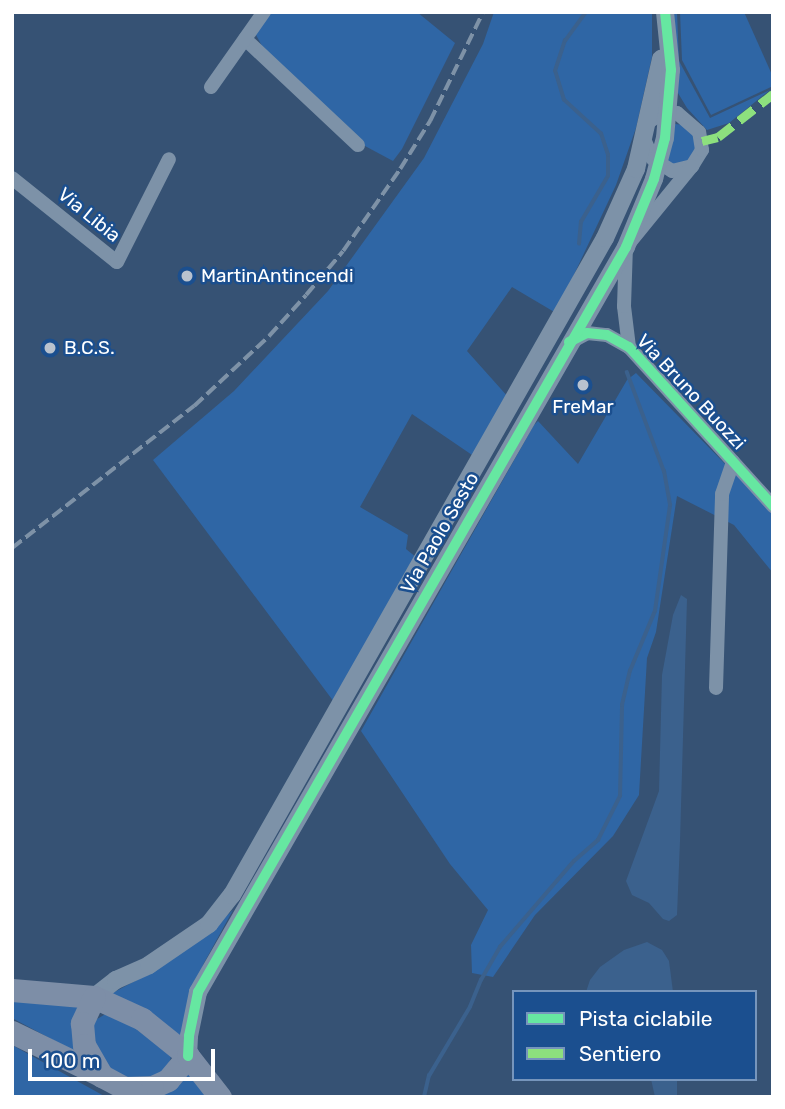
<!DOCTYPE html>
<style>
body{margin:0}
#map{position:relative;width:785px;height:1109px;overflow:hidden;background:#365274;font-family:Rubik,sans-serif}
div>[style]{position:absolute}
.green>*{inset:0;background:#2f66a5}
.water>*{inset:0;background:#3b618d}
.stream>*{height:3.5px;margin:-1.75px;padding:0 1.75px;transform-origin:1.75px;border-radius:1.75px;background:#3b618d}
.minor>*{height:14px;margin:-7px;padding:0 7px;transform-origin:7px;border-radius:7px;background:#7d92a8}
.tertiary>*{height:18px;margin:-9px;padding:0 9px;transform-origin:9px;border-radius:9px;background:#7d92a8}
.primary>*{height:23px;margin:-11.5px;padding:0 11.5px;transform-origin:11.5px;border-radius:11.5px;background:#7d8ea7}
.rail>*{height:3.5px;margin-top:-1.75px;transform-origin:0;background:repeating-linear-gradient(90deg,#7e92a7 0 12px,transparent 0 17px)}
.quiet>*{height:9px;margin-top:-4.5px;transform-origin:0;background:repeating-linear-gradient(90deg,#8de07e 0 18px,transparent 0 27px)}
.cycleway>*{height:10px;margin:-5px;padding:0 5px;transform-origin:5px;border-radius:5px;background:#66e7a1}
.dots>*{width:19px;height:19px;translate:-50% -50%;box-sizing:border-box;border:4px solid #1b4f8f;border-radius:50%}
span{translate:-50% -50%;white-space:nowrap;text-align:center;line-height:1.15;-webkit-text-stroke:5px #1b4f8f;paint-order:stroke}
.street-label{font-size:19px;color:#fff}
.poi-label{font-size:19px;color:#fff}
.left{translate:0 -50%;text-align:left}
.frame{position:absolute;inset:0;border:14px solid #fff;pointer-events:none}
.legend{position:absolute;left:512px;top:990px;width:245px;height:91px;box-sizing:border-box;background:#1b4f8f;border:2px solid #7695bc;margin:0;padding:9px 12px;list-style:none;font-size:21px;color:#fff}
.legend li{display:flex;align-items:center;gap:14px;height:35px}
.legend b{width:35px;border:2px solid #7695bc}
.scale{position:absolute;left:28px;top:1049px;width:187px;height:32px;box-sizing:border-box;border:4px solid #fff;border-top:0;padding-left:9px;font-size:21px;line-height:24px;white-space:nowrap;color:#fff;-webkit-text-stroke:5px #1b4f8f;paint-order:stroke}
</style>
<div id="map">
<div class="green">
<div style="clip-path:polygon(270px 12px,417px 12px,455px 43px,402px 149px,393px 161px,365px 146px,262px 46px,255px 33px)"></div>
<div style="clip-path:polygon(494px 12px,652px 12px,652px 57px,636px 128px,616px 185px,556px 313px,512px 287px,467px 351px,509px 398px,475px 457px,412px 414px,360px 507px,408px 535px,406px 549px,417px 558px,334px 702px,153px 460px,234px 391px,328px 291px,424px 158px,483px 44px)"></div>
<div style="clip-path:polygon(673px 12px,677px 12px,679px 61px,710px 118px,770px 90px,729px 123px,707px 130px,687px 108px,678px 93px)"></div>
<div style="clip-path:polygon(680px 12px,744px 12px,773px 77px,773px 86px,711px 115px,682px 60px)"></div>
<div style="clip-path:polygon(675px 124px,685px 125px,693px 130px,698px 148px,683px 166px,666px 163px)"></div>
<div style="clip-path:polygon(636px 373px,773px 513px,773px 573px,734px 525px,677px 496px,656px 632px,647px 658px,639px 795px,613px 836px,535px 915px,493px 977px,472px 973px,471px 945px,488px 910px,450px 864px,361px 731px,534px 425px,538px 421px,578px 464px,627px 380px)"></div>
<div style="clip-path:polygon(233px 910px,204px 963px,187px 1005px,182px 1041px,107px 996px,161px 967px,200px 940px)"></div>
<div style="clip-path:polygon(12px 997px,82px 1005px,81px 1055px,12px 1018px)"></div>
<div style="clip-path:polygon(109px 1012px,117px 1014px,171px 1056px,169px 1065px,161px 1076px,130px 1079px,113px 1072px,92px 1047px,92px 1022px)"></div>
<div style="clip-path:polygon(12px 1045px,106px 1097px,12px 1097px)"></div>
<div style="clip-path:polygon(187px 1067px,213px 1097px,157px 1097px)"></div>
</div>
<div class="water">
<div style="clip-path:polygon(681px 595px,687px 599px,680px 841px,677px 915px,669px 921px,663px 919px,649px 903px,632px 895px,626px 881px,659px 791px,662px 675px,673px 615px)"></div>
<div style="clip-path:polygon(647px 942px,662px 950px,669px 961px,673px 992px,586px 992px,590px 980px,600px 967px,624px 950px)"></div>
<div style="clip-path:polygon(651px 1079px,677px 1079px,677px 1097px,655px 1097px)"></div>
</div>
<div class="stream">
<div style="left:579px;top:244px;width:22px;rotate:-85deg"></div>
<div style="left:581px;top:222px;width:53px;rotate:-59.6deg"></div>
<div style="left:608px;top:176px;width:21px;rotate:-90deg"></div>
<div style="left:608px;top:155px;width:22px;rotate:-108deg"></div>
<div style="left:601px;top:134px;width:50px;rotate:-137.4deg"></div>
<div style="left:564px;top:100px;width:30px;rotate:-107deg"></div>
<div style="left:555px;top:71px;width:32px;rotate:-72deg"></div>
<div style="left:565px;top:41px;width:36px;rotate:-54deg"></div>
<div style="left:424px;top:1097px;width:22px;rotate:-77deg"></div>
<div style="left:429px;top:1076px;width:80px;rotate:-59.3deg"></div>
<div style="left:470px;top:1007px;width:29px;rotate:-68deg"></div>
<div style="left:481px;top:980px;width:38px;rotate:-60deg"></div>
<div style="left:500px;top:947px;width:113px;rotate:-49.3deg"></div>
<div style="left:574px;top:861px;width:32px;rotate:-41deg"></div>
<div style="left:598px;top:840px;width:49px;rotate:-63.4deg"></div>
<div style="left:620px;top:796px;width:91px;rotate:-88.7deg"></div>
<div style="left:622px;top:705px;width:35px;rotate:-77deg"></div>
<div style="left:630px;top:671px;width:65px;rotate:-67.4deg"></div>
<div style="left:655px;top:611px;width:107px;rotate:-81.9deg"></div>
<div style="left:670px;top:505px;width:34px;rotate:-100deg"></div>
<div style="left:664px;top:472px;width:106px;rotate:-110.5deg"></div>
</div>
<div class="minor">
<div style="left:245px;top:39px;width:155px;rotate:43.2deg"></div>
<div style="left:211px;top:87px;width:92px;rotate:-54.8deg"></div>
<div style="left:644px;top:139px;width:22px;rotate:66deg"></div>
<div style="left:653px;top:159px;width:22px;rotate:32deg"></div>
<div style="left:672px;top:171px;width:21px;rotate:-14deg"></div>
<div style="left:692px;top:166px;width:19px;rotate:-58deg"></div>
<div style="left:702px;top:150px;width:18px;rotate:-99deg"></div>
<div style="left:699px;top:132px;width:29px;rotate:-139deg"></div>
<div style="left:677px;top:113px;width:18px;rotate:174deg"></div>
<div style="left:659px;top:115px;width:14px;rotate:146deg"></div>
<div style="left:12px;top:178px;width:134px;rotate:38.7deg"></div>
<div style="left:117px;top:262px;width:115px;rotate:-63.2deg"></div>
<div style="left:571px;top:342px;width:18px;rotate:-29deg"></div>
<div style="left:587px;top:333px;width:20px;rotate:6deg"></div>
<div style="left:607px;top:335px;width:25px;rotate:29deg"></div>
<div style="left:629px;top:347px;width:215px;rotate:47.8deg"></div>
<div style="left:629px;top:347px;width:41px;rotate:-97deg"></div>
<div style="left:624px;top:306px;width:59px;rotate:-88.1deg"></div>
<div style="left:626px;top:247px;width:104px;rotate:-50.8deg"></div>
<div style="left:716px;top:688px;width:194px;rotate:-88.2deg"></div>
<div style="left:722px;top:494px;width:34px;rotate:-71deg"></div>
</div>
<div class="tertiary">
<div style="left:94px;top:997px;width:28px;rotate:-38deg"></div>
<div style="left:116px;top:980px;width:36px;rotate:-24deg"></div>
<div style="left:149px;top:965px;width:73px;rotate:-34.3deg"></div>
<div style="left:209px;top:924px;width:37px;rotate:-52deg"></div>
<div style="left:232px;top:895px;width:755px;rotate:-60.42deg"></div>
<div style="left:605px;top:238px;width:76px;rotate:-65.8deg"></div>
<div style="left:636px;top:169px;width:113px;rotate:-77.2deg"></div>
<div style="left:188px;top:1056px;width:20px;rotate:-87deg"></div>
<div style="left:189px;top:1036px;width:45px;rotate:-78.4deg"></div>
<div style="left:198px;top:992px;width:859px;rotate:-60.12deg"></div>
<div style="left:626px;top:247px;width:74px;rotate:-67.6deg"></div>
<div style="left:654px;top:179px;width:42px;rotate:-75deg"></div>
<div style="left:665px;top:138px;width:68px;rotate:-85deg"></div>
<div style="left:671px;top:70px;width:58px;rotate:-95.9deg"></div>
</div>
<div class="primary">
<div style="left:12px;top:990px;width:82px;rotate:4.9deg"></div>
<div style="left:94px;top:997px;width:53px;rotate:24.6deg"></div>
<div style="left:142px;top:1019px;width:59px;rotate:38.8deg"></div>
<div style="left:188px;top:1056px;width:31px;rotate:130deg"></div>
<div style="left:168px;top:1080px;width:17px;rotate:156deg"></div>
<div style="left:152px;top:1087px;width:28px;rotate:178deg"></div>
<div style="left:94px;top:997px;width:29px;rotate:115deg"></div>
<div style="left:82px;top:1023px;width:22px;rotate:85deg"></div>
<div style="left:84px;top:1045px;width:36px;rotate:60deg"></div>
<div style="left:102px;top:1076px;width:38px;rotate:28deg"></div>
<div style="left:12px;top:1032px;width:98px;rotate:26deg"></div>
<div style="left:188px;top:1056px;width:52px;rotate:52deg"></div>
</div>
<div class="rail">
<div style="left:12px;top:548px;width:231px;rotate:-38deg"></div>
<div style="left:194px;top:406px;width:103px;rotate:-43deg"></div>
<div style="left:269px;top:336px;width:55px;rotate:-47.9deg"></div>
<div style="left:306px;top:295px;width:57px;rotate:-49.9deg"></div>
<div style="left:343px;top:251px;width:100px;rotate:-55.2deg"></div>
<div style="left:400px;top:169px;width:57px;rotate:-58deg"></div>
<div style="left:430px;top:121px;width:121px;rotate:-64.1deg"></div>
</div>
<div class="quiet">
<div style="left:702px;top:141px;width:16px;rotate:-14deg"></div>
<div style="left:718px;top:137px;width:70px;rotate:-38deg"></div>
</div>
<div class="cycleway">
<div style="left:569px;top:342px;width:20px;rotate:-27deg"></div>
<div style="left:587px;top:333px;width:20px;rotate:6deg"></div>
<div style="left:607px;top:335px;width:25px;rotate:29deg"></div>
<div style="left:629px;top:347px;width:215px;rotate:47.8deg"></div>
<div style="left:188px;top:1056px;width:20px;rotate:-87deg"></div>
<div style="left:189px;top:1036px;width:45px;rotate:-78.4deg"></div>
<div style="left:198px;top:992px;width:859px;rotate:-60.12deg"></div>
<div style="left:626px;top:247px;width:74px;rotate:-67.6deg"></div>
<div style="left:654px;top:179px;width:42px;rotate:-75deg"></div>
<div style="left:665px;top:138px;width:68px;rotate:-85deg"></div>
<div style="left:671px;top:70px;width:58px;rotate:-95.9deg"></div>
</div>
<div class="dots">
<div style="left:187px;top:276px;background:#b9c2ce"></div>
<div style="left:50px;top:348px;background:#b9c2ce"></div>
<div style="left:583px;top:385px;background:#b9c2ce"></div>
</div>
<div class="street-label">
<span style="left:89px;top:215px;rotate:39deg">Via Libia</span>
<span style="left:691px;top:392px;rotate:47deg">Via Bruno Buozzi</span>
<span style="left:440px;top:533px;rotate:-60deg">Via Paolo Sesto</span>
</div>
<div class="poi-label">
<span class="left" style="left:201px;top:276px">MartinAntincendi</span>
<span class="left" style="left:64px;top:348px">B.C.S.</span>
<span style="left:583px;top:407px">FreMar</span>
</div>
<div class="frame"></div>
<ul class="legend">
<li><b style="height:9px;background:#66e7a1"></b>Pista ciclabile</li>
<li><b style="height:9px;background:#8de07e"></b>Sentiero</li>
</ul>
<div class="scale">100 m</div>
</div>
